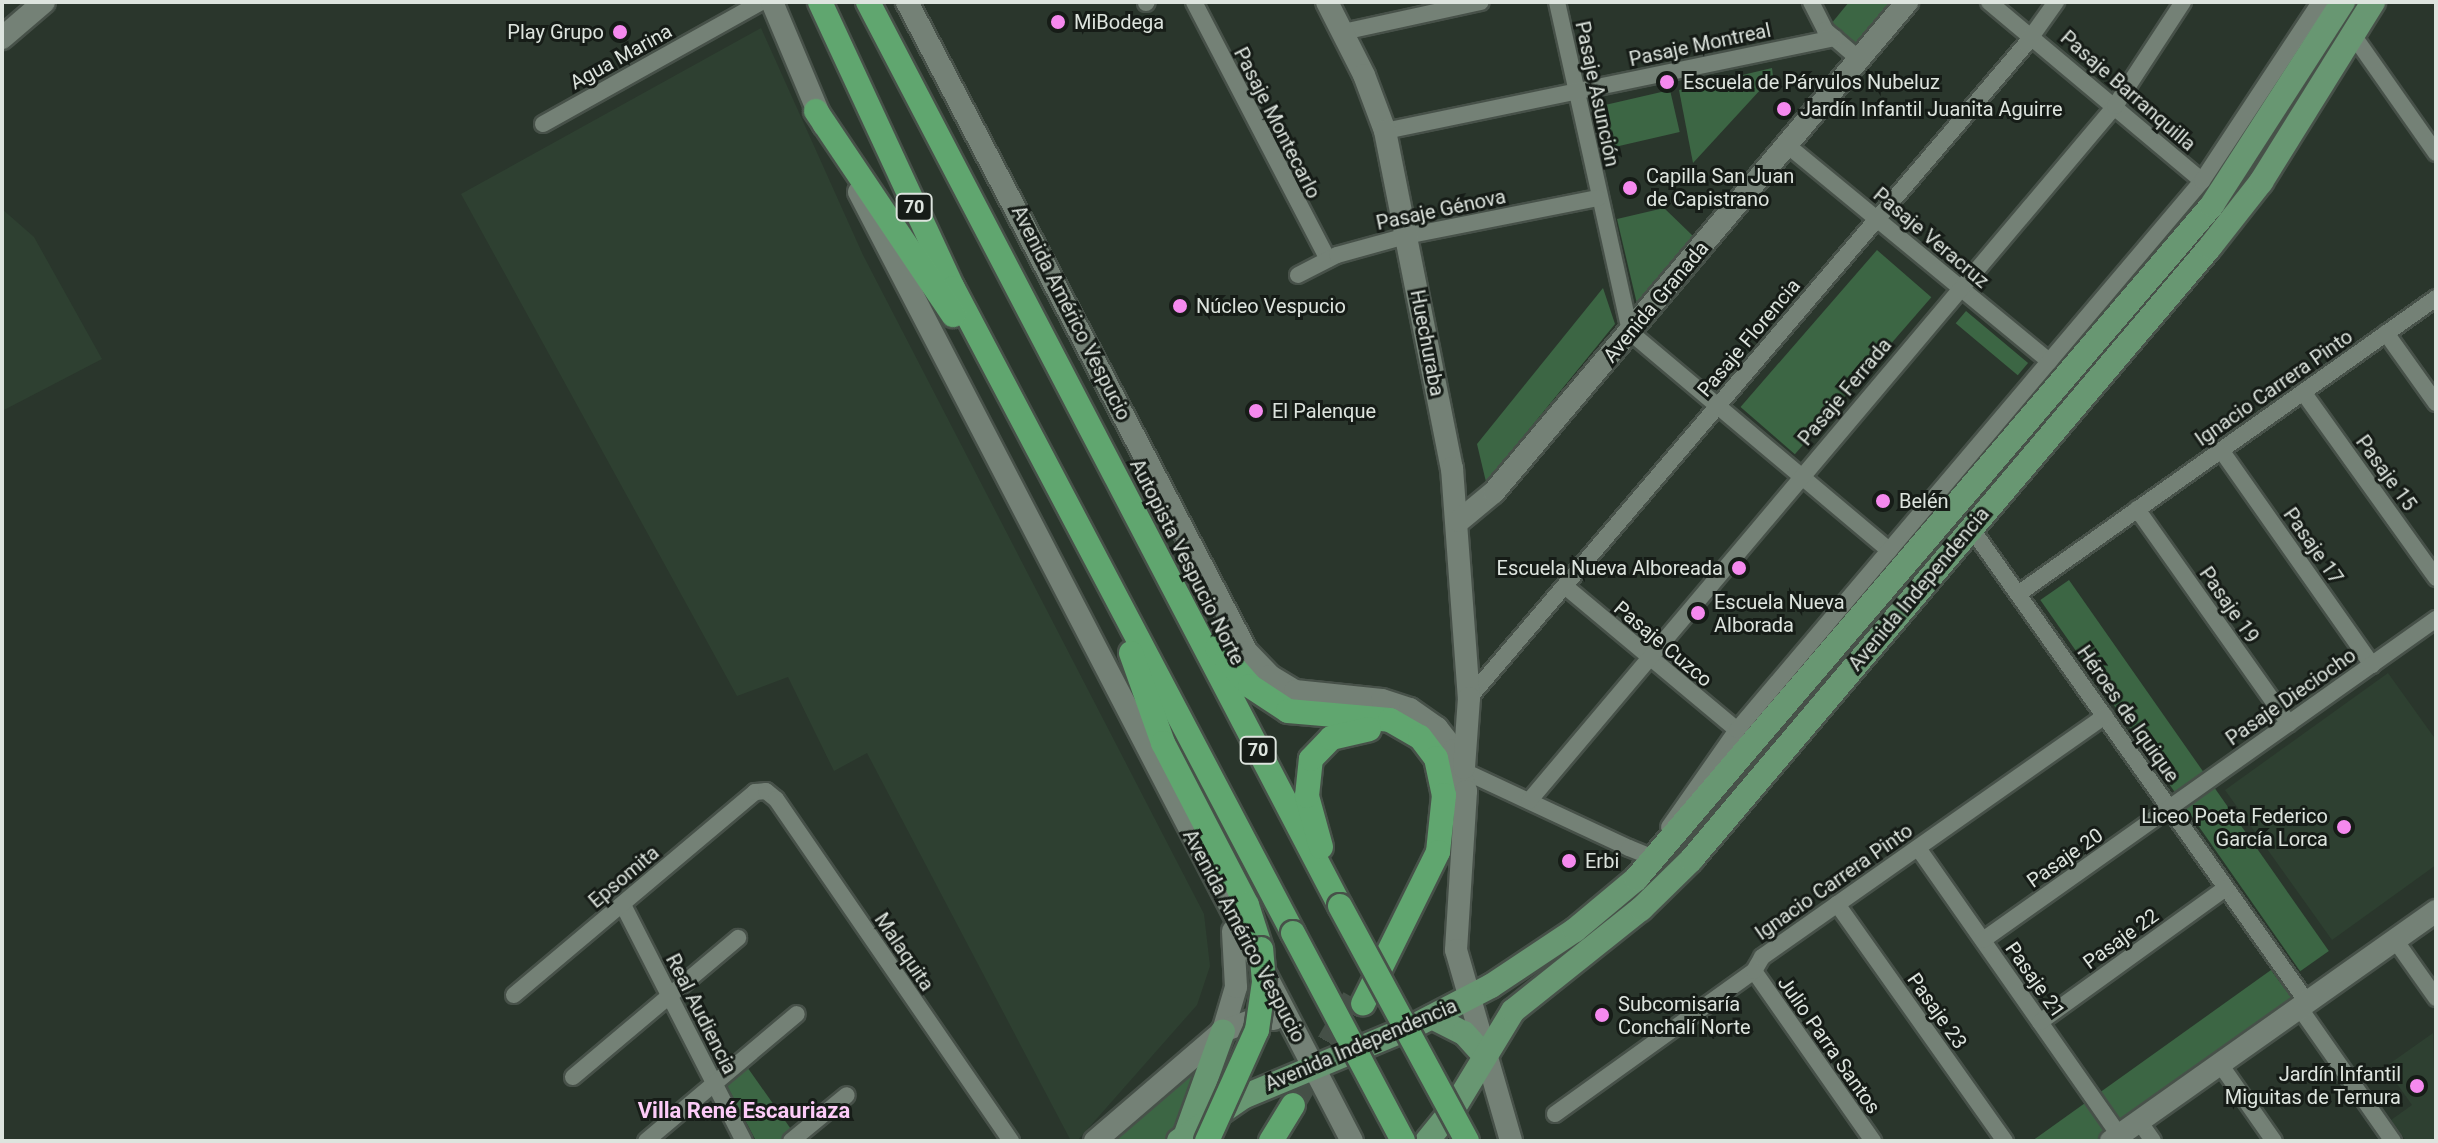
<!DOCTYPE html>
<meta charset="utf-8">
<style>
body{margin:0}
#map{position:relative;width:2438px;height:1143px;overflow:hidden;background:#2a362c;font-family:Roboto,sans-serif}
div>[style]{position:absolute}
.built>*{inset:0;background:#2e4031}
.green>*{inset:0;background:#3c6644;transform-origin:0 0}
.highway-tunnel>*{height:24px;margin-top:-12px;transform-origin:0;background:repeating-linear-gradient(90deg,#455047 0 24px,transparent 0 36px)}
.roads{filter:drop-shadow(2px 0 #475149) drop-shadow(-2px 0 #475149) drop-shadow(0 2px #475149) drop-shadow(0 -2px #475149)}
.street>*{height:16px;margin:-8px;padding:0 8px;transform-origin:8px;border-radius:8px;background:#748176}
.secondary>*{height:22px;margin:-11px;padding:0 11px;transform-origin:11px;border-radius:11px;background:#748176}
.primary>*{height:24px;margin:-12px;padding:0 12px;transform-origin:12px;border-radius:12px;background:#689772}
.highway>*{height:24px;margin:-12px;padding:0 12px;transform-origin:12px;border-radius:12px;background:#60a66f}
.bridges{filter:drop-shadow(2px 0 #475149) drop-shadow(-2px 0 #475149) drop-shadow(0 2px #475149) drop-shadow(0 -2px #475149)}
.highway-bridge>*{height:24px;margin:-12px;padding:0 12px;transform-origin:12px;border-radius:12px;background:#60a66f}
.dots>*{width:22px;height:22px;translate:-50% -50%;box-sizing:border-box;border:4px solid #161c17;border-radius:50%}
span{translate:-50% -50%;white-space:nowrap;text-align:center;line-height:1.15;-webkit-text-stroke:6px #161c17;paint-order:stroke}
.shield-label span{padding:2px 6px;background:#161c17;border:2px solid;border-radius:6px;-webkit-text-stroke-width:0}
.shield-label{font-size:18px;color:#dde4de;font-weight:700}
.poi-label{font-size:20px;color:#dde4de}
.left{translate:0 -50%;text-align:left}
.right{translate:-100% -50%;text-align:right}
.street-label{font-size:20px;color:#dde4de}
.neighbourhood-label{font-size:22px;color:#fccbf7;font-weight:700}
.frame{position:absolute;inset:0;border:4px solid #dde4de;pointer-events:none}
</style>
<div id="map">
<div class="built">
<div style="clip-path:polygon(761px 28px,863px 255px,1204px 914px,1210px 966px,1197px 1005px,1077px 1141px,1071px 1141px,867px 753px,834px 771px,788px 677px,737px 696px,461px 194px)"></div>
<div style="clip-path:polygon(2px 209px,34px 237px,102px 359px,2px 411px)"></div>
<div style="clip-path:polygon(2388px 673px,2436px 740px,2436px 865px,2332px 940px,2225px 790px)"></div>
<div style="clip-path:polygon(2433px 1033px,2436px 1141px,2406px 1141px,2391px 1120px,2412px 1105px,2385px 1067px)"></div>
</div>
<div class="green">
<div style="clip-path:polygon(1849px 2px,1898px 2px,1860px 49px,1831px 24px)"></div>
<div style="clip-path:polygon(1772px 68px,1773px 76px,1693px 163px,1679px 90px)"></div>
<div style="left:1670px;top:90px;width:43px;height:80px;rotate:77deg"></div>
<div style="clip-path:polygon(1664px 208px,1693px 236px,1637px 304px,1617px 219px)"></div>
<div style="left:1877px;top:250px;width:72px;height:208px;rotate:41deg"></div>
<div style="clip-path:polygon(1603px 288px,1615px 324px,1486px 482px,1477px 444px)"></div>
<div style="left:1966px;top:311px;width:81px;height:16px;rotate:40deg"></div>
<div style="left:2069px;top:580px;width:453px;height:35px;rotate:55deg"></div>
<div style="clip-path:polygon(2271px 970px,2293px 1000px,2097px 1141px,2032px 1141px)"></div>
<div style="clip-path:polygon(745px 1064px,793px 1132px,782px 1141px,756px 1141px,724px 1080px)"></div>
<div style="clip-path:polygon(1201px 1067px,1179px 1129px,1168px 1141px,1114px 1141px)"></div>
</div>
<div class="highway-tunnel">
<div style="left:1293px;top:1105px;width:123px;rotate:-60.3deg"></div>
</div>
<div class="roads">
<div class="street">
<div style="left:1194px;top:2px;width:290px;rotate:62.5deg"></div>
<div style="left:1557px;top:2px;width:338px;rotate:77.5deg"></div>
<div style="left:1630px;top:332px;width:339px;rotate:40.1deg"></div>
<div style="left:1811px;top:2px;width:31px;rotate:63deg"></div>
<div style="left:1825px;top:30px;width:46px;rotate:40.6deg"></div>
<div style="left:1989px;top:2px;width:278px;rotate:40deg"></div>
<div style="left:1146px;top:3px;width:1px;rotate:-45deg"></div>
<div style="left:1343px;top:32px;width:141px;rotate:-12.3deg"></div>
<div style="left:2353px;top:35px;width:144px;rotate:54.9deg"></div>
<div style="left:543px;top:124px;width:250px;rotate:-29.2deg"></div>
<div style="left:1385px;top:131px;width:459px;rotate:-11.7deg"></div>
<div style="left:1787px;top:145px;width:340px;rotate:39.5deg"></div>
<div style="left:1298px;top:275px;width:44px;rotate:-27.1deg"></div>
<div style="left:1337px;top:255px;width:72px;rotate:-15.4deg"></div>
<div style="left:1406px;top:236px;width:196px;rotate:-11.2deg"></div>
<div style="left:2386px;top:333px;width:86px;rotate:54.5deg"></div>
<div style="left:2303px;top:392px;width:229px;rotate:54.4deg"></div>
<div style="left:2221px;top:450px;width:263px;rotate:54.9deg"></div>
<div style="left:2137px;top:509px;width:263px;rotate:54.7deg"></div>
<div style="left:1971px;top:528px;width:581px;rotate:54.67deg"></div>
<div style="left:1566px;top:587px;width:223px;rotate:39.9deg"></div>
<div style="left:2018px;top:594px;width:512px;rotate:-35.3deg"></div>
<div style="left:1469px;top:698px;width:859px;rotate:-49.58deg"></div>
<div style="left:2026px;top:44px;width:52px;rotate:-54.5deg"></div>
<div style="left:1464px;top:771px;width:182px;rotate:25deg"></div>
<div style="left:1629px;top:848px;width:29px;rotate:22deg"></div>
<div style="left:1656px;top:859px;width:7px;rotate:-74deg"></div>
<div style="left:1529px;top:801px;width:909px;rotate:-49.86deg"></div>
<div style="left:2115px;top:106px;width:124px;rotate:-56.8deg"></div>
<div style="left:1669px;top:827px;width:118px;rotate:-55deg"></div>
<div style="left:1737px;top:730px;width:719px;rotate:-49.74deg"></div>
<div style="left:2202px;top:181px;width:214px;rotate:-56.6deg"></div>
<div style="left:1918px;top:848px;width:350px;rotate:55deg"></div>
<div style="left:1837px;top:904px;width:291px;rotate:54.7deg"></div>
<div style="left:623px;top:905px;width:265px;rotate:62.9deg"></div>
<div style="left:1983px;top:940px;width:555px;rotate:-35.32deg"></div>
<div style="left:2395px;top:940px;width:71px;rotate:54.7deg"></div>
<div style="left:1754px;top:971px;width:208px;rotate:55deg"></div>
<div style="left:514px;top:995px;width:315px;rotate:-40.1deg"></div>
<div style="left:755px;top:792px;width:11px;rotate:-5deg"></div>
<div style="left:766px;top:791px;width:13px;rotate:39deg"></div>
<div style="left:776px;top:799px;width:415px;rotate:55.5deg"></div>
<div style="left:2299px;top:1007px;width:164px;rotate:55deg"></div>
<div style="left:2040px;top:1022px;width:229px;rotate:-35.8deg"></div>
<div style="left:2220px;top:1064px;width:94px;rotate:55deg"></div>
<div style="left:573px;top:1077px;width:216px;rotate:-40.1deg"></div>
<div style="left:1555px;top:1114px;width:245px;rotate:-35.7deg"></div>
<div style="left:1754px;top:971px;width:16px;rotate:-60deg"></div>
<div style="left:1762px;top:957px;width:419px;rotate:-35.1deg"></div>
<div style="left:2139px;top:1121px;width:24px;rotate:55deg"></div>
<div style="left:646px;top:1141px;width:197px;rotate:-40.1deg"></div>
<div style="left:791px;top:1141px;width:72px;rotate:-39.4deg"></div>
</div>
<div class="secondary">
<div style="left:772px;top:2px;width:134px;rotate:67.2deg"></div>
<div style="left:907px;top:2px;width:734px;rotate:62.39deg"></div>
<div style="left:1247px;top:652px;width:33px;rotate:46deg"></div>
<div style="left:1270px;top:676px;width:29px;rotate:31deg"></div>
<div style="left:1295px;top:691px;width:87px;rotate:5.9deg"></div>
<div style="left:1382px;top:700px;width:29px;rotate:18deg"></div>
<div style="left:1410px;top:709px;width:33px;rotate:35deg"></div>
<div style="left:1437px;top:728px;width:28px;rotate:52deg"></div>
<div style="left:1454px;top:750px;width:43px;rotate:73.7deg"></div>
<div style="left:1466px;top:791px;width:159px;rotate:93.6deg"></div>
<div style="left:1456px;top:950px;width:199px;rotate:73.9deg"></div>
<div style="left:1327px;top:2px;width:82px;rotate:63.1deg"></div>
<div style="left:1364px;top:75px;width:60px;rotate:69.4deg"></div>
<div style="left:1385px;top:131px;width:344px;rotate:78.8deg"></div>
<div style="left:1452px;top:468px;width:231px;rotate:85.8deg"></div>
<div style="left:1469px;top:698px;width:70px;rotate:94.1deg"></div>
<div style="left:2px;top:38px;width:55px;rotate:-40.6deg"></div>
<div style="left:859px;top:192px;width:1069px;rotate:62.55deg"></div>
<div style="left:1459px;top:521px;width:45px;rotate:-39.6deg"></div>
<div style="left:1494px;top:492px;width:641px;rotate:-49.87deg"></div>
<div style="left:1223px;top:1031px;width:46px;rotate:-73.5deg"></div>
<div style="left:1236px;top:987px;width:56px;rotate:-93.1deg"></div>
<div style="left:1095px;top:1141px;width:169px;rotate:-40.7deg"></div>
<div style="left:1223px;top:1031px;width:38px;rotate:-20deg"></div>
<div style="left:1259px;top:1018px;width:15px;rotate:4deg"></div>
<div style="left:2111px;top:1141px;width:398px;rotate:-35.3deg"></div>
</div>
<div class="primary">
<div style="left:1432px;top:1017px;width:36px;rotate:27deg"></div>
<div style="left:1464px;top:1033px;width:31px;rotate:48deg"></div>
<div style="left:1186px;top:1134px;width:109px;rotate:-70.2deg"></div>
<div style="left:1179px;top:1141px;width:78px;rotate:-34.5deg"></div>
<div style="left:1243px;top:1097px;width:187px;rotate:-22.6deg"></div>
<div style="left:1416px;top:1025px;width:85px;rotate:-27.5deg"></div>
<div style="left:1491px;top:986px;width:101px;rotate:-33.7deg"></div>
<div style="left:1575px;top:930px;width:80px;rotate:-39.9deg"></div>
<div style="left:1636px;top:879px;width:887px;rotate:-49.48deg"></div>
<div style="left:2212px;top:205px;width:242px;rotate:-57.2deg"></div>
<div style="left:1427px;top:1141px;width:43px;rotate:-50.7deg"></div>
<div style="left:1454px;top:1108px;width:114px;rotate:-58.7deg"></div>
<div style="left:1513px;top:1011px;width:164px;rotate:-38.6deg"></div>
<div style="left:1641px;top:909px;width:70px;rotate:-44.4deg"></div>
<div style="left:1691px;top:860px;width:803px;rotate:-49.75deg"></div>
<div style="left:2210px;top:247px;width:83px;rotate:-51.9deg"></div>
<div style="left:2261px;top:182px;width:212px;rotate:-58.1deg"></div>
</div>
<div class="highway">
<div style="left:820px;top:2px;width:315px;rotate:65.1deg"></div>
<div style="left:953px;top:288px;width:729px;rotate:62.2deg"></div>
<div style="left:868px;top:2px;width:1020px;rotate:62.43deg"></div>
<div style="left:816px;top:111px;width:246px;rotate:56.1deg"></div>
<div style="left:1217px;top:648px;width:50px;rotate:49deg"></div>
<div style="left:1250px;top:686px;width:45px;rotate:33.3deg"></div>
<div style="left:1288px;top:711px;width:102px;rotate:5deg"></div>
<div style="left:1390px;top:720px;width:34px;rotate:30deg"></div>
<div style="left:1420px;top:737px;width:26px;rotate:53deg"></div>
<div style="left:1436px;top:758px;width:38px;rotate:78deg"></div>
<div style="left:1444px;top:795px;width:57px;rotate:96deg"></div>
<div style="left:1438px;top:852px;width:169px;rotate:116.3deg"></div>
<div style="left:1131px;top:653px;width:96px;rotate:70.4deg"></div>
<div style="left:1163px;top:743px;width:182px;rotate:62.6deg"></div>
<div style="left:1247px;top:905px;width:46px;rotate:72.3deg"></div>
<div style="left:1321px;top:847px;width:53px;rotate:-105.4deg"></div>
<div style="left:1307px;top:796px;width:37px;rotate:-84deg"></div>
<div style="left:1311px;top:759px;width:29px;rotate:-46deg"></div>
<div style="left:1331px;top:738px;width:39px;rotate:-13deg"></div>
<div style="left:1271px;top:1141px;width:42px;rotate:-58.6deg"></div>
</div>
</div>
<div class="bridges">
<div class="highway-bridge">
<div style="left:1340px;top:906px;width:267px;rotate:61.6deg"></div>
<div style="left:1293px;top:933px;width:235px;rotate:62.1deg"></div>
<div style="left:1207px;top:1141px;width:122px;rotate:-65.8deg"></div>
<div style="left:1257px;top:1030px;width:49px;rotate:-81.7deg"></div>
<div style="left:1264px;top:982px;width:33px;rotate:-95deg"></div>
</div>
</div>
<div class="dots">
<div style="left:1058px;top:22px;background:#f589ee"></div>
<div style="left:620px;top:32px;background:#f589ee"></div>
<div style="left:1667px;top:82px;background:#f589ee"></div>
<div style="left:1784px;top:109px;background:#f589ee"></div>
<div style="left:1630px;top:188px;background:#f589ee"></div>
<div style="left:1180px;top:306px;background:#f589ee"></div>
<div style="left:1256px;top:411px;background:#f589ee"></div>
<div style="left:1883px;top:501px;background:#f589ee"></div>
<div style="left:1739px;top:568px;background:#f589ee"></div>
<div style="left:1698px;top:613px;background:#f589ee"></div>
<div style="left:2344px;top:827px;background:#f589ee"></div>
<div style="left:1569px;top:861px;background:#f589ee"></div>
<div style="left:1602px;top:1015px;background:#f589ee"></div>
<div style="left:2417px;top:1086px;background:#f589ee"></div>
</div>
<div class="shield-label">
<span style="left:914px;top:207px">70</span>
<span style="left:1258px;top:750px">70</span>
</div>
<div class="poi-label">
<span class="left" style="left:1074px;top:22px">MiBodega</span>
<span class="right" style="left:604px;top:32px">Play Grupo</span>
<span class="left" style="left:1683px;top:82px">Escuela de Párvulos Nubeluz</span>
<span class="left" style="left:1800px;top:109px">Jardín Infantil Juanita Aguirre</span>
<span class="left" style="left:1646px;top:188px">Capilla San Juan<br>de Capistrano</span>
<span class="left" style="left:1196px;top:306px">Núcleo Vespucio</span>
<span class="left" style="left:1272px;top:411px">El Palenque</span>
<span class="left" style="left:1899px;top:501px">Belén</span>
<span class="right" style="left:1723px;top:568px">Escuela Nueva Alboreada</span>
<span class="left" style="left:1714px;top:614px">Escuela Nueva<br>Alborada</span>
<span class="right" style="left:2328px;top:828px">Liceo Poeta Federico<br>García Lorca</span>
<span class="left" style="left:1585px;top:861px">Erbi</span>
<span class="left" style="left:1618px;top:1016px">Subcomisaría<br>Conchalí Norte</span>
<span class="right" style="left:2401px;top:1086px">Jardín Infantil<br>Miguitas de Ternura</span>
</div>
<div class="street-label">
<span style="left:1700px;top:45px;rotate:-12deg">Pasaje Montreal</span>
<span style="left:621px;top:57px;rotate:-29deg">Agua Marina</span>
<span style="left:2128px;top:91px;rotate:41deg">Pasaje Barranquilla</span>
<span style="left:1597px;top:94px;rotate:78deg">Pasaje Asunción</span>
<span style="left:1277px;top:123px;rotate:63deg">Pasaje Montecarlo</span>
<span style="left:1441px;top:210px;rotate:-12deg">Pasaje Génova</span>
<span style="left:1931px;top:238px;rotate:40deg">Pasaje Veracruz</span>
<span style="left:1656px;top:302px;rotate:-50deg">Avenida Granada</span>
<span style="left:1071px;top:313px;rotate:63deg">Avenida Américo Vespucio</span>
<span style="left:1749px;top:338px;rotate:-50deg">Pasaje Florencia</span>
<span style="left:1427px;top:343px;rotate:79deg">Huechuraba</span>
<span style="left:2274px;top:388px;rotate:-35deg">Ignacio Carrera Pinto</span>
<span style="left:1845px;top:392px;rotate:-50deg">Pasaje Ferrada</span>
<span style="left:2386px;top:473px;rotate:54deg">Pasaje 15</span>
<span style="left:2313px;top:546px;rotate:55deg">Pasaje 17</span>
<span style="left:1187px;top:562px;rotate:63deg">Autopista Vespucio Norte</span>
<span style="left:1919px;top:589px;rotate:-50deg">Avenida Independencia</span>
<span style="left:2229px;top:605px;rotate:55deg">Pasaje 19</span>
<span style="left:1663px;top:644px;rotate:40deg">Pasaje Cuzco</span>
<span style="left:2291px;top:697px;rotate:-35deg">Pasaje Dieciocho</span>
<span style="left:2128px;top:714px;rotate:55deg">Héroes de Iquique</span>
<span style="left:2065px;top:858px;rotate:-35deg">Pasaje 20</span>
<span style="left:624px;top:877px;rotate:-40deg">Epsomita</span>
<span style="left:1834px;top:882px;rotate:-35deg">Ignacio Carrera Pinto</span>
<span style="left:1244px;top:936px;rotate:62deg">Avenida Américo Vespucio</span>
<span style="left:2121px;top:939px;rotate:-36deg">Pasaje 22</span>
<span style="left:904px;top:952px;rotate:56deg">Malaquita</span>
<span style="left:2035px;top:980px;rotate:55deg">Pasaje 21</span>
<span style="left:1937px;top:1011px;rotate:55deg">Pasaje 23</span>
<span style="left:701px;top:1014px;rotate:63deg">Real Audiencia</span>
<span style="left:1361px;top:1045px;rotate:-23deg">Avenida Independencia</span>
<span style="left:1829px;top:1045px;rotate:55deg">Julio Parra Santos</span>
</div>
<div class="neighbourhood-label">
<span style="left:744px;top:1111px">Villa René Escauriaza</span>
</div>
<div class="frame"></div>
</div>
